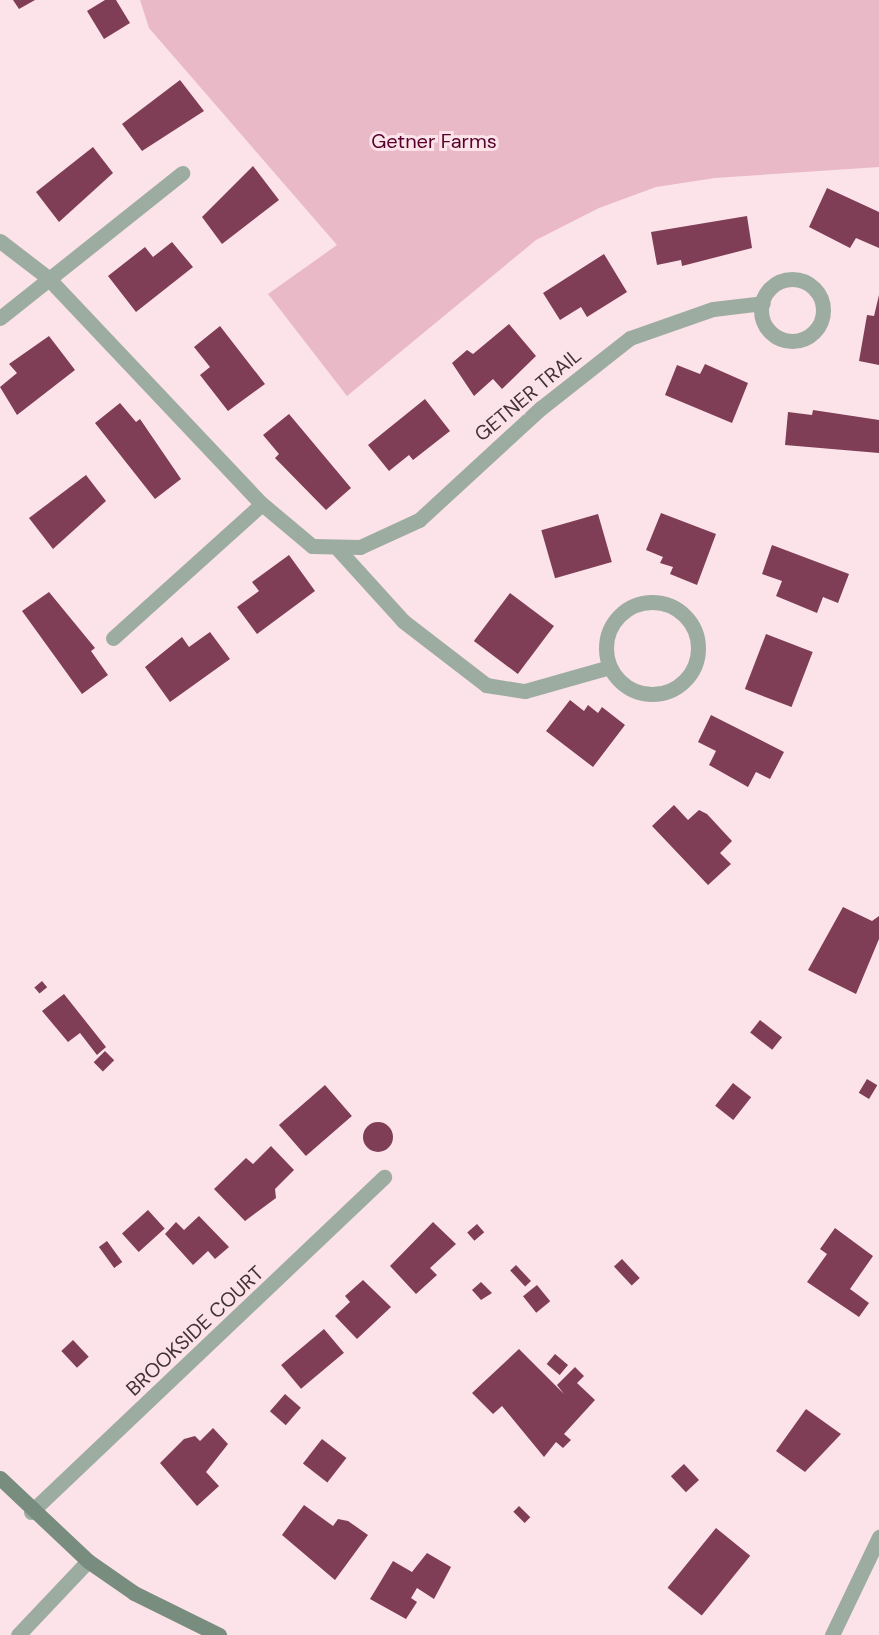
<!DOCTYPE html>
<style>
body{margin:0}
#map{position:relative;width:879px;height:1635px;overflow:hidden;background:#fce2e9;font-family:"DM Sans",sans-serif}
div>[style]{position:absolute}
.green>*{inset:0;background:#e9b9c7}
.building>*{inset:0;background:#7f3e55;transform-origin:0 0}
.round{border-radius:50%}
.minor>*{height:15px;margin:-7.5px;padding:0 7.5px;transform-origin:7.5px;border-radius:7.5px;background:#9daca1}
.minor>.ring{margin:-7.5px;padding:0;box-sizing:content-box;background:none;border:15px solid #9daca1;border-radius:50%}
.secondary>*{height:15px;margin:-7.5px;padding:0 7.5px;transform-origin:7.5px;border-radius:7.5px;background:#788d7e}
span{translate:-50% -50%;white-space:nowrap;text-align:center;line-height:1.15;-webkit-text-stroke:6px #fce2e9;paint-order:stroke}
.park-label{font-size:20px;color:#57002b}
.street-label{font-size:20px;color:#423236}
</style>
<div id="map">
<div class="green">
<div style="clip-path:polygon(140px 0,879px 0,879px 167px,715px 178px,656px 187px,599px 208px,536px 240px,347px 396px,268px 294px,337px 245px,149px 28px)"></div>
</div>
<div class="building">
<div style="clip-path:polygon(13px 0,35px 0,19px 9px)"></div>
<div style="clip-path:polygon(105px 0,116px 0,130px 23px,104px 39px,87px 11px)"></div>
<div style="clip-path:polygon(180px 80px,204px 111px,142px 151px,122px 124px)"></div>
<div style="clip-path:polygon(93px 147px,113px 173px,59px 222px,36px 192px)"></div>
<div style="clip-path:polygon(253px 166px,279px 200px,222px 244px,202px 217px)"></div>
<div style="clip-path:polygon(827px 188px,879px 212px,879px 248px,856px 238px,850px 248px,809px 227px)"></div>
<div style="clip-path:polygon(747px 216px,752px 248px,682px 266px,681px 260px,657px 265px,651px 232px)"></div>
<div style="clip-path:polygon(172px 242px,193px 267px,136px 312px,108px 276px,145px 247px,153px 257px)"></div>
<div style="clip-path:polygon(604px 254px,627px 292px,587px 317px,581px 307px,560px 320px,543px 293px)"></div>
<div style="clip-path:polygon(879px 295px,879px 365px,859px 361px,867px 315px,874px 316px)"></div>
<div style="clip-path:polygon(509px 324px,536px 356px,502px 389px,493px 379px,474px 396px,452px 363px,467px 350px,473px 354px)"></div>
<div style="clip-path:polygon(220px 326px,265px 384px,228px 411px,200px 375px,210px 367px,194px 347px)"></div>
<div style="clip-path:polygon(49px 336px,75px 370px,17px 415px,0 387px,17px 373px,9px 364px)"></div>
<div style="clip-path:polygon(705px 364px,748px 383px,732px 423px,665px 395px,677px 365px,700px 374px)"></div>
<div style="clip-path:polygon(425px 399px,450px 431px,413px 460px,409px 455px,389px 471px,368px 445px)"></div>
<div style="clip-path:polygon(120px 403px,136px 422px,140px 419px,181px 479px,155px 499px,95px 423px)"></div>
<div style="clip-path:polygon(813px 410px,879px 420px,879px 453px,785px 445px,788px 412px,812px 415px)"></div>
<div style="clip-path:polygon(289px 414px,351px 488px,326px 510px,275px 458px,279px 454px,263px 435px)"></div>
<div style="clip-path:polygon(86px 475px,106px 501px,53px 549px,29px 518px)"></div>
<div style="clip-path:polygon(661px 513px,716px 534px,697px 585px,670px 574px,673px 567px,660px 563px,663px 557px,646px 550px)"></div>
<div style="left:598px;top:514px;width:50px;height:59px;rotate:74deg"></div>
<div style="clip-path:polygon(772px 545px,849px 574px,838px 603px,823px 597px,817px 613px,776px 596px,782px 581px,762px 574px)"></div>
<div style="clip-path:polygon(289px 555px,315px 591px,257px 634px,237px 607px,259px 591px,252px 582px)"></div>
<div style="clip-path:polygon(49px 592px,95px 648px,91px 651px,108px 675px,82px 694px,22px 611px)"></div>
<div style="left:510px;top:593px;width:55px;height:60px;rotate:37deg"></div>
<div style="clip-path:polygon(210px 632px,230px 659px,170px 702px,145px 667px,182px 637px,189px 647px)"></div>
<div style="left:766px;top:634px;width:50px;height:59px;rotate:21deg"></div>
<div style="clip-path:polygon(570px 700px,584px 711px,588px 705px,598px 713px,602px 707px,625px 725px,593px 767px,546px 731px)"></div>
<div style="clip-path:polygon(711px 715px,784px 752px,770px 779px,756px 772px,748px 787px,709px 765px,716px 751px,698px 742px)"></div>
<div style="clip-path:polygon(674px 805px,688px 820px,699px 810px,707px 814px,732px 841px,720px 853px,731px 864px,708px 885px,652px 826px)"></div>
<div style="clip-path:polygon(843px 907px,872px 921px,879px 916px,879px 939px,856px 994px,808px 970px)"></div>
<div style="left:42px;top:981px;width:8px;height:10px;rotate:50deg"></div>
<div style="clip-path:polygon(64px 994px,106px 1047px,97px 1055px,80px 1033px,68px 1042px,42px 1011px)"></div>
<div style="left:760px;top:1020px;width:28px;height:16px;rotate:38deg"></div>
<div style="left:105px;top:1051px;width:13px;height:16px;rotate:45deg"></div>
<div style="left:867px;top:1079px;width:12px;height:16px;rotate:31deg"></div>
<div style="left:733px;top:1083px;width:23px;height:29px;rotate:38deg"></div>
<div style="left:325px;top:1085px;width:41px;height:61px;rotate:49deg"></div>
<div class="round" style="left:363px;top:1122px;width:30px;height:30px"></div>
<div style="clip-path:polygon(271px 1146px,294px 1170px,275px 1189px,276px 1198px,245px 1221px,214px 1189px,246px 1158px,253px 1164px)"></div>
<div style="left:148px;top:1210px;width:25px;height:35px;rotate:48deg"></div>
<div style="clip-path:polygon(199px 1216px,229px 1247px,215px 1259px,208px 1251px,193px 1265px,165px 1234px,176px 1222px,184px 1230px)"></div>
<div style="clip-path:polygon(433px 1222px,456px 1244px,430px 1268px,437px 1275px,416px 1294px,390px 1266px)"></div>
<div style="left:477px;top:1224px;width:11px;height:13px;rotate:49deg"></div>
<div style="clip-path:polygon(835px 1228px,873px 1256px,850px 1289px,869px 1303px,859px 1317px,807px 1282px,827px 1254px,820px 1249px)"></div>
<div style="left:107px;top:1241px;width:26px;height:10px;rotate:54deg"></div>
<div style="left:622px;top:1259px;width:26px;height:11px;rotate:47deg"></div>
<div style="left:516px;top:1265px;width:22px;height:8px;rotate:47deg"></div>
<div style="clip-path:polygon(363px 1280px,391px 1307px,357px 1339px,335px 1316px,350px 1302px,345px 1296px)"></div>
<div style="clip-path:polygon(481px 1282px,492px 1293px,481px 1300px,472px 1290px)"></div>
<div style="left:537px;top:1285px;width:21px;height:18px;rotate:51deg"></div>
<div style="left:324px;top:1329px;width:31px;height:56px;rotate:50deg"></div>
<div style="left:73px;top:1340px;width:23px;height:16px;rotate:47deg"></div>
<div style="clip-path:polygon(519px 1349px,564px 1394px,557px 1385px,575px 1367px,584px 1376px,577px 1383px,595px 1400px,564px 1434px,571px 1440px,563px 1448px,556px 1442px,544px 1457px,502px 1406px,493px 1414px,472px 1393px)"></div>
<div style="left:555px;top:1354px;width:17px;height:13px;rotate:40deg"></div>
<div style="left:285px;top:1394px;width:21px;height:23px;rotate:41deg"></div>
<div style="clip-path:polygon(806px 1409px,841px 1434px,805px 1472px,776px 1451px)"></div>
<div style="clip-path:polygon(213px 1428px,228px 1444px,206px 1472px,219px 1486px,197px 1506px,160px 1463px,184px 1439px,195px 1436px,200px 1441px)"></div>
<div style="left:322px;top:1439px;width:31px;height:31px;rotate:38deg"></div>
<div style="left:684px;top:1464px;width:22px;height:18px;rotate:47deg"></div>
<div style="clip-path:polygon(304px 1505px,333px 1526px,338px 1519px,348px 1521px,368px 1535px,335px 1580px,282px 1535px)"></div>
<div style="left:519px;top:1506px;width:16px;height:8px;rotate:45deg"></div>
<div style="left:716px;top:1528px;width:44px;height:77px;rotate:39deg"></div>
<div style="clip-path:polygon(427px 1553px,451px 1567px,434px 1599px,417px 1588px,411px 1598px,417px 1602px,406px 1619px,370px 1599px,393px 1561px,412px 1572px)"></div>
</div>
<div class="minor">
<div style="left:0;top:241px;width:59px;rotate:37.5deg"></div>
<div style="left:47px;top:277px;width:313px;rotate:46.6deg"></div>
<div style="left:262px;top:504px;width:65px;rotate:40deg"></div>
<div style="left:312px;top:546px;width:48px;rotate:1.2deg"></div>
<div style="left:360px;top:547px;width:65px;rotate:-24.6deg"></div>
<div style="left:419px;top:520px;width:166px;rotate:-42.6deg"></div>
<div style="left:541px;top:408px;width:113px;rotate:-38.2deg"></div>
<div style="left:630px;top:338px;width:88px;rotate:-19.3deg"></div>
<div style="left:713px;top:309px;width:50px;rotate:-6.8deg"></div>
<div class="ring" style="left:761px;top:279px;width:47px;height:47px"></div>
<div style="left:0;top:318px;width:233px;rotate:-38.5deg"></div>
<div style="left:336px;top:547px;width:100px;rotate:47.8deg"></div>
<div style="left:403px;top:621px;width:105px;rotate:37.6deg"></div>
<div style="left:486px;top:685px;width:39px;rotate:9deg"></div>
<div style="left:525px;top:691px;width:88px;rotate:-15.8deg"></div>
<div class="ring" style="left:606px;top:602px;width:77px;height:77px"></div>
<div style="left:113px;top:638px;width:200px;rotate:-42deg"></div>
<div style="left:31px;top:1512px;width:487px;rotate:-43.5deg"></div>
<div style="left:18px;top:1635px;width:102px;rotate:-46.6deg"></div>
<div style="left:832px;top:1635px;width:109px;rotate:-64.4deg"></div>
</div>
<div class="secondary">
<div style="left:0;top:1478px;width:121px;rotate:43.3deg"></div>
<div style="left:88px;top:1561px;width:56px;rotate:34.8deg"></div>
<div style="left:134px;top:1593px;width:95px;rotate:26.3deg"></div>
</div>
<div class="park-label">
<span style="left:434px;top:141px">Getner Farms</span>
</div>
<div class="street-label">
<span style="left:528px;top:395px;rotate:-40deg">GETNER TRAIL</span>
<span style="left:195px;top:1331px;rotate:-43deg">BROOKSIDE COURT</span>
</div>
</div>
